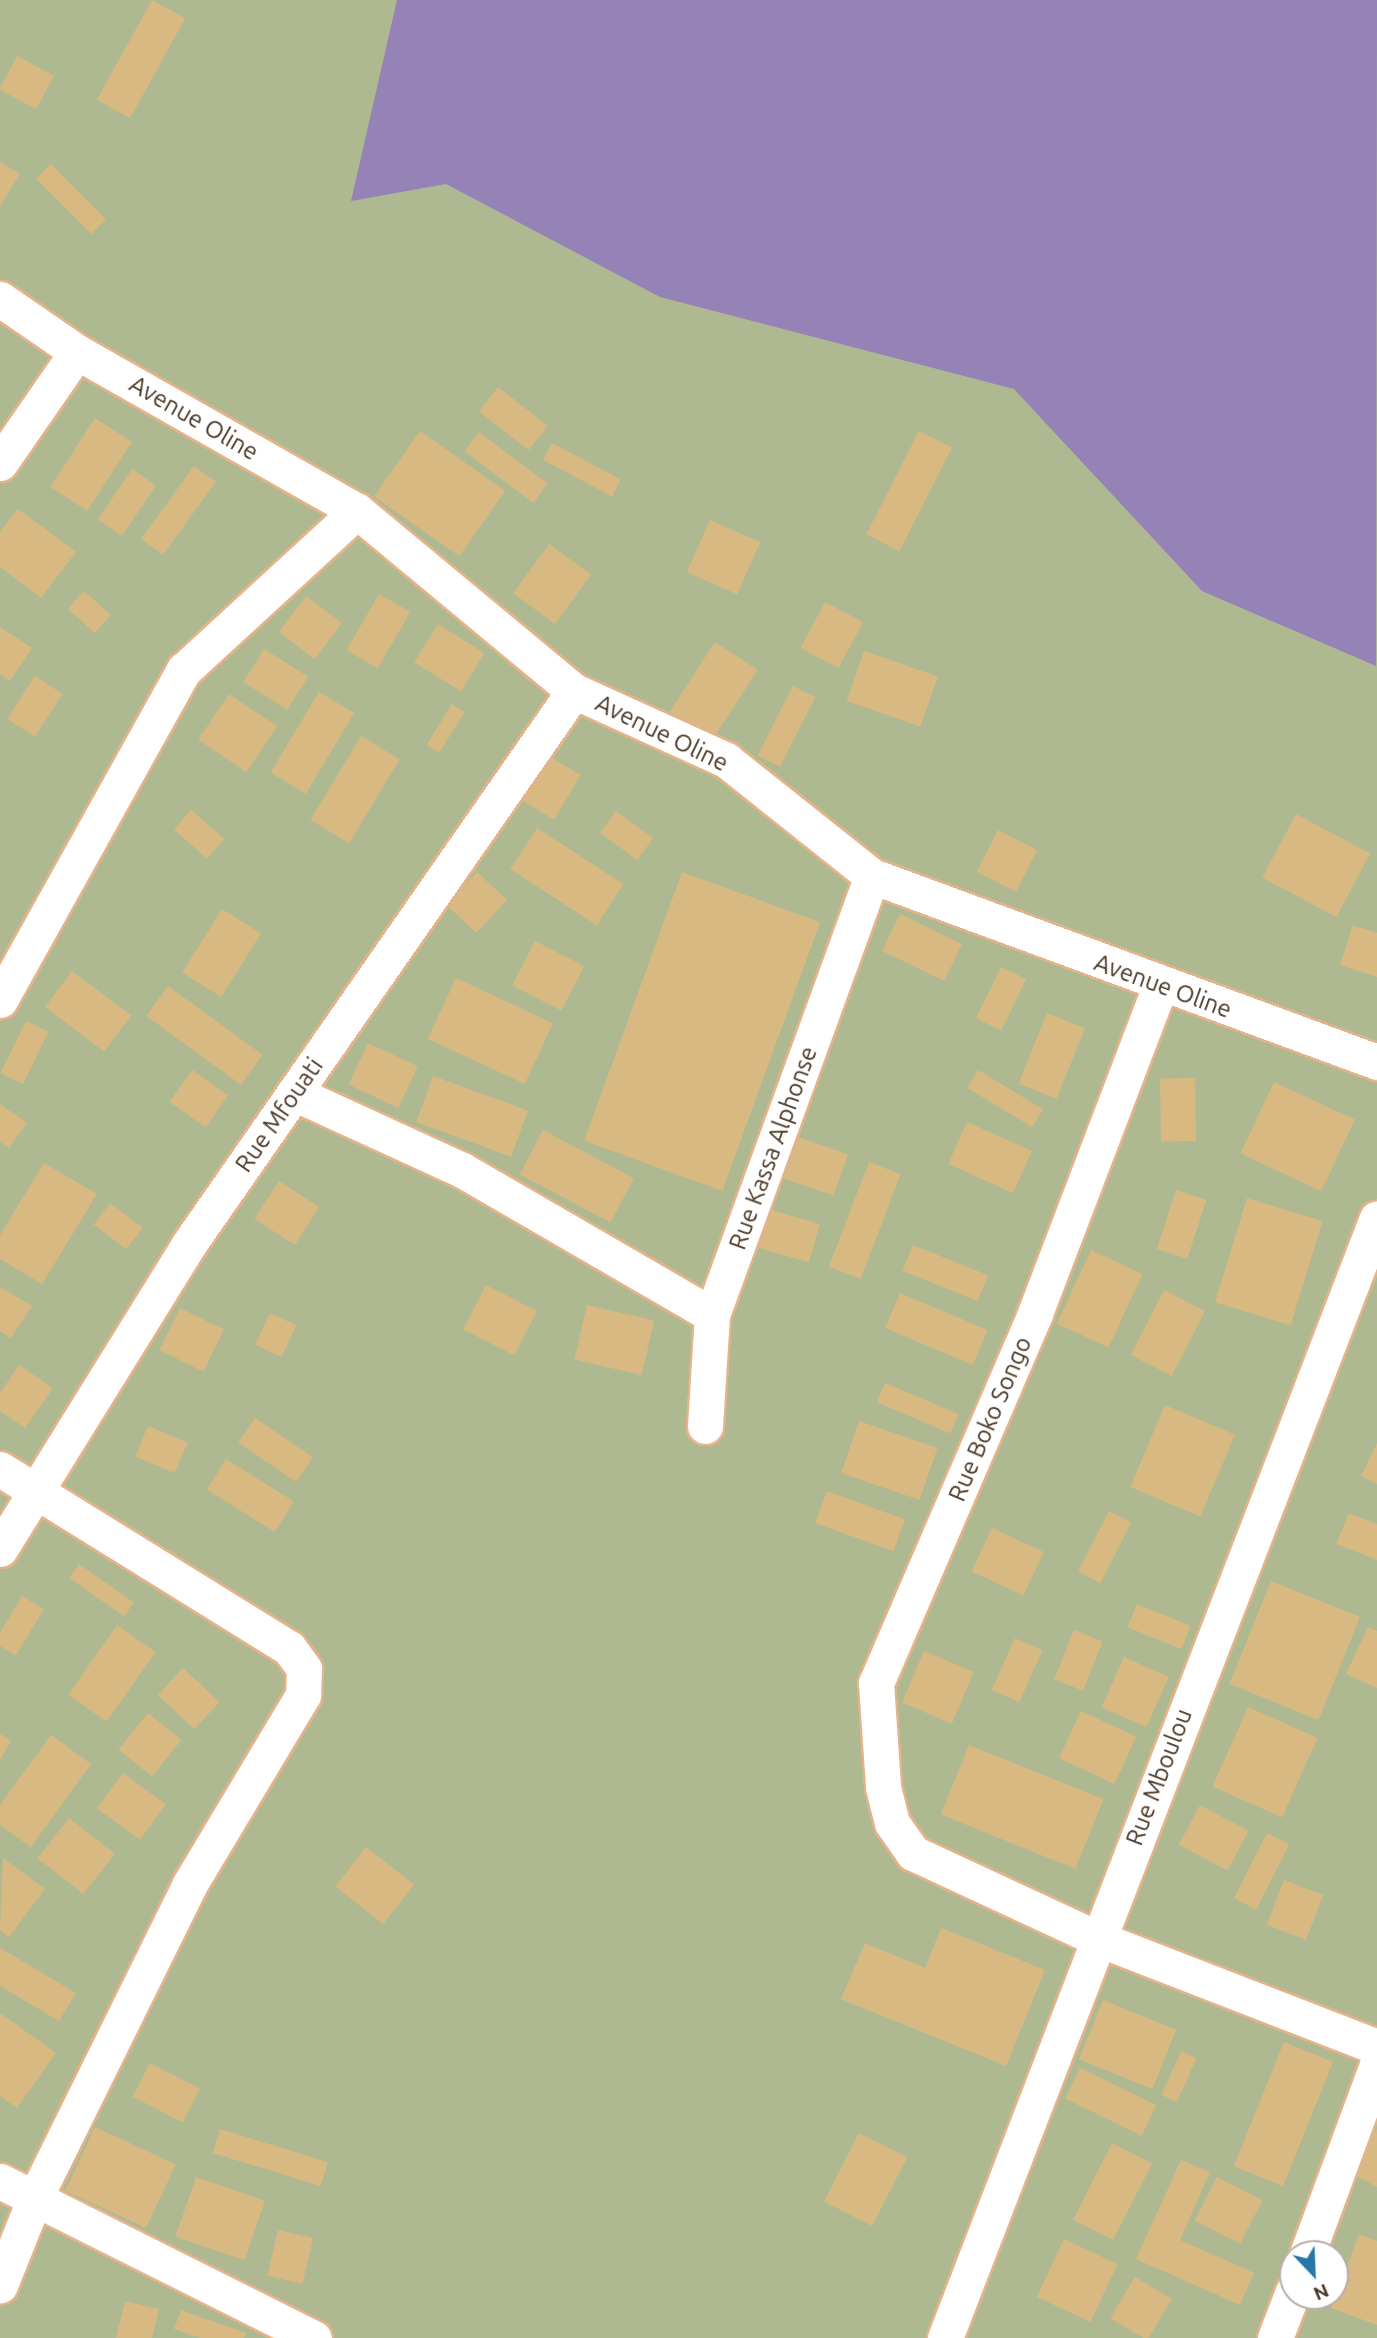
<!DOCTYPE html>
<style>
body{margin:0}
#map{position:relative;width:1377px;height:2338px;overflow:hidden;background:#ffdfc7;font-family:Ubuntu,sans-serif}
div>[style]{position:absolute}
.green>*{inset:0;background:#aeb991}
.water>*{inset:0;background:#9582b7}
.building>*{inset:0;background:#d9b982;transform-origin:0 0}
.roads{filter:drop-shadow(2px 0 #e5b38a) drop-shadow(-2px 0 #e5b38a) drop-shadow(0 2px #e5b38a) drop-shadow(0 -2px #e5b38a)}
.street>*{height:35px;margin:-17.5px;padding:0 17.5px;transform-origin:17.5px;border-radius:17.5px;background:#fff}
span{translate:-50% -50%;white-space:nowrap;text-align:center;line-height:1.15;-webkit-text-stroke:5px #fff;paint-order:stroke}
.street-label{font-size:24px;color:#4c3827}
.north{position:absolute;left:1279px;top:2240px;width:70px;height:70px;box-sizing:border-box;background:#fff;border:2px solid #b7afa9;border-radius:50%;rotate:157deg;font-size:19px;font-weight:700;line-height:28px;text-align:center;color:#4c3827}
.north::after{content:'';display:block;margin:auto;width:24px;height:32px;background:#2777a9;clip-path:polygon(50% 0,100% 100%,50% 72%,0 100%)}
</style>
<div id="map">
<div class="green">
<div style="clip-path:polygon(evenodd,0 0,1377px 0,1377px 2338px,0 2338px,0 0,1293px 2254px,1335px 2254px,1335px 2296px,1293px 2296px,1293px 2254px)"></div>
</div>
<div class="water">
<div style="clip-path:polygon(397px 0,1377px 0,1376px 666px,1202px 591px,1014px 389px,660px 297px,446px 184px,351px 201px)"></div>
</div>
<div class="building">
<div style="left:152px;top:0;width:38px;height:114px;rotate:29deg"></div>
<div style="left:17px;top:56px;width:42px;height:38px;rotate:28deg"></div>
<div style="clip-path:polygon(0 162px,20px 174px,0 206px)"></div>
<div style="left:51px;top:164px;width:78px;height:21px;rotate:45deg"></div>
<div style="left:498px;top:387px;width:63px;height:31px;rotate:38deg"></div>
<div style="left:95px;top:418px;width:44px;height:82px;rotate:33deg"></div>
<div style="left:420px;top:431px;width:104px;height:80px;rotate:35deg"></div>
<div style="left:919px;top:431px;width:37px;height:116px;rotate:27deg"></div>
<div style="left:479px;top:432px;width:86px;height:24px;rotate:37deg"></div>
<div style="left:552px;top:443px;width:78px;height:19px;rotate:28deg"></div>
<div style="left:194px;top:466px;width:27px;height:90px;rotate:36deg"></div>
<div style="left:132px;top:469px;width:29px;height:61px;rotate:34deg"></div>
<div style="clip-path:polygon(18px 509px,76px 552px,41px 598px,0 567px,0 532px)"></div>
<div style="left:710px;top:520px;width:55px;height:57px;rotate:24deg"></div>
<div style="left:549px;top:544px;width:52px;height:61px;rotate:36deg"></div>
<div style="left:84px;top:591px;width:36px;height:24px;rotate:42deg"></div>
<div style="left:379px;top:594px;width:36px;height:65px;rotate:30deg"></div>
<div style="left:306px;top:596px;width:45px;height:45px;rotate:37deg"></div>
<div style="left:825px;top:602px;width:43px;height:52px;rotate:28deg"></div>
<div style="left:438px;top:624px;width:55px;height:45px;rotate:32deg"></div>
<div style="clip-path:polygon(0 627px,32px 648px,10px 681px,0 674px)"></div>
<div style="left:715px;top:642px;width:51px;height:83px;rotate:33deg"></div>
<div style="left:264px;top:649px;width:52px;height:39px;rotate:32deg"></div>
<div style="left:864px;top:651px;width:78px;height:53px;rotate:19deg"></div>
<div style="left:35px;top:676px;width:33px;height:51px;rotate:33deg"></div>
<div style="left:793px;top:686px;width:25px;height:78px;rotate:27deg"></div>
<div style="left:319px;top:692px;width:41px;height:94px;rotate:31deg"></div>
<div style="left:229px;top:694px;width:58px;height:55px;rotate:34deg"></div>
<div style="left:452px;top:704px;width:15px;height:48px;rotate:32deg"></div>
<div style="left:361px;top:736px;width:45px;height:98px;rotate:31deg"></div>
<div style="left:549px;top:756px;width:37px;height:52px;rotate:31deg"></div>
<div style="left:191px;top:810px;width:44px;height:26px;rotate:41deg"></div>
<div style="left:616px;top:811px;width:46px;height:27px;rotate:36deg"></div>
<div style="left:1296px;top:814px;width:84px;height:72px;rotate:28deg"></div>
<div style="left:537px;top:828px;width:103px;height:49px;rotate:33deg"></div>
<div style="left:998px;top:830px;width:44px;height:47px;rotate:27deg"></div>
<div style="left:477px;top:872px;width:41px;height:45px;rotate:43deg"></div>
<div style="left:682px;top:872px;width:147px;height:286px;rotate:20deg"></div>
<div style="left:222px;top:909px;width:46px;height:75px;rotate:32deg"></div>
<div style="left:900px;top:914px;width:69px;height:41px;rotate:26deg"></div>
<div style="clip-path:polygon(1353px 925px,1377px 933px,1377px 977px,1340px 965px)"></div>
<div style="left:535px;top:941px;width:55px;height:50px;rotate:27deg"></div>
<div style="left:1001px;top:967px;width:28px;height:57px;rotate:26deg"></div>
<div style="left:72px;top:971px;width:74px;height:45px;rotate:37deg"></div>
<div style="left:456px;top:978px;width:107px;height:67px;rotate:25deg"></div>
<div style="left:168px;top:986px;width:117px;height:37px;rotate:36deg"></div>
<div style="left:1047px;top:1013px;width:41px;height:76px;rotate:22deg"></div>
<div style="left:26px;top:1021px;width:25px;height:58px;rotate:26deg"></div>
<div style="left:368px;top:1043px;width:55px;height:46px;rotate:25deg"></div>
<div style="left:192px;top:1070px;width:44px;height:39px;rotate:35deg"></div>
<div style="left:978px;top:1070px;width:76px;height:21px;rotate:31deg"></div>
<div style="left:433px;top:1076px;width:101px;height:49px;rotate:20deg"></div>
<div style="left:1195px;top:1078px;width:63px;height:35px;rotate:89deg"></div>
<div style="left:1274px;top:1082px;width:89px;height:79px;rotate:25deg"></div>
<div style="clip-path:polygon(0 1104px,27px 1123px,9px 1148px,0 1142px)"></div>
<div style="left:967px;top:1122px;width:71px;height:46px;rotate:24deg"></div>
<div style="left:543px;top:1130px;width:103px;height:50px;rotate:28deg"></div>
<div style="left:795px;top:1136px;width:56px;height:44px;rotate:19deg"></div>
<div style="left:869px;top:1162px;width:34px;height:112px;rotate:21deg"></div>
<div style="clip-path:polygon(44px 1163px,97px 1194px,42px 1284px,0 1259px,0 1235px)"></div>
<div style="left:279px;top:1181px;width:48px;height:45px;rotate:33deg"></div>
<div style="left:1176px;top:1190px;width:32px;height:62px;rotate:18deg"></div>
<div style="left:1247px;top:1198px;width:79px;height:109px;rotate:17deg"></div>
<div style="left:110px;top:1203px;width:41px;height:27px;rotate:37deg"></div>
<div style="left:768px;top:1209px;width:54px;height:40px;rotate:16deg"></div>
<div style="left:913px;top:1245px;width:81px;height:28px;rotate:22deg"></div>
<div style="left:1091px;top:1250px;width:57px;height:81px;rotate:25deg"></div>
<div style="left:486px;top:1285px;width:57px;height:50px;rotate:27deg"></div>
<div style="clip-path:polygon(0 1287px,32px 1306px,11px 1338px,0 1331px)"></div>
<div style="left:1164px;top:1290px;width:46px;height:73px;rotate:27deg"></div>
<div style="left:900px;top:1293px;width:95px;height:38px;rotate:23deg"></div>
<div style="left:587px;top:1305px;width:69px;height:56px;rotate:13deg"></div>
<div style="left:180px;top:1308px;width:49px;height:47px;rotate:26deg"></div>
<div style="left:270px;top:1313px;width:29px;height:35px;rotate:25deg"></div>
<div style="clip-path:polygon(19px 1365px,53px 1388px,25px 1428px,0 1411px,0 1393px)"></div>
<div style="left:885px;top:1383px;width:80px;height:21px;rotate:23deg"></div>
<div style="left:1165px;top:1405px;width:76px;height:89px;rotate:23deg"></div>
<div style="left:255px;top:1418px;width:70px;height:30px;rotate:34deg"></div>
<div style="left:859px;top:1421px;width:83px;height:55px;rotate:19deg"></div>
<div style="left:148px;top:1426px;width:43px;height:33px;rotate:23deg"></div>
<div style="clip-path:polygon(1377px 1443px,1377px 1484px,1361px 1476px)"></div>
<div style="left:226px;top:1459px;width:80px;height:36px;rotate:32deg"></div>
<div style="left:827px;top:1491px;width:83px;height:34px;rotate:20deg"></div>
<div style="left:1109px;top:1511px;width:25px;height:68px;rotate:27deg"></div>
<div style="clip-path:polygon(1349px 1513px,1377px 1524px,1377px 1560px,1336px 1544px)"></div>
<div style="left:992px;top:1528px;width:57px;height:48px;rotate:25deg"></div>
<div style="left:79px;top:1564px;width:67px;height:17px;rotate:35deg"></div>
<div style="left:1271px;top:1581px;width:96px;height:111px;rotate:22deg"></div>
<div style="clip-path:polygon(22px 1596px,44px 1609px,16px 1655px,0 1646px,0 1633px)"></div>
<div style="left:1137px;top:1604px;width:58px;height:25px;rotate:22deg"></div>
<div style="left:117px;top:1625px;width:47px;height:85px;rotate:35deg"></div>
<div style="clip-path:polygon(1368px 1627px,1377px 1631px,1377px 1688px,1346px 1674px)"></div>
<div style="left:1074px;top:1630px;width:31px;height:53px;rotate:22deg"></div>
<div style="left:1015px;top:1638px;width:30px;height:57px;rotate:24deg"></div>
<div style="left:924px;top:1651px;width:54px;height:56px;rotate:23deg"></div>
<div style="left:1124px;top:1657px;width:49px;height:55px;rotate:24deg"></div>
<div style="left:183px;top:1668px;width:50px;height:37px;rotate:43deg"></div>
<div style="left:1248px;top:1707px;width:76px;height:87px;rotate:24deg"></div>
<div style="left:1081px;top:1711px;width:61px;height:52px;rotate:25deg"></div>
<div style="left:148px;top:1713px;width:43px;height:47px;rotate:39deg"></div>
<div style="clip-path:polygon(0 1734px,11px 1741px,0 1760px)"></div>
<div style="clip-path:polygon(51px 1735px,91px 1764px,31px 1847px,0 1825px,0 1805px)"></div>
<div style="left:969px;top:1745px;width:145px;height:75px;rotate:22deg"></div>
<div style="left:123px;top:1773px;width:53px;height:44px;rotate:36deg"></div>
<div style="left:1200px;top:1805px;width:55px;height:45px;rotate:28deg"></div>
<div style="left:69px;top:1818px;width:58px;height:51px;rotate:38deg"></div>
<div style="left:1267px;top:1833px;width:25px;height:73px;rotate:27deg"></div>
<div style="left:366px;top:1847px;width:61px;height:50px;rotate:38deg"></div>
<div style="clip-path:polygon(3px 1858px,45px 1889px,9px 1937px,0 1930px)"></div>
<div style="left:1284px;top:1880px;width:42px;height:48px;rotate:21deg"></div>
<div style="clip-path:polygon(941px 1928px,1045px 1970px,1006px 2066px,841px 1999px,865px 1943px,925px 1968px)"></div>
<div style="clip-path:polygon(0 1948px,76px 1993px,59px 2021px,0 1986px)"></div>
<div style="left:1103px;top:2000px;width:79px;height:64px;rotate:22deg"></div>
<div style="clip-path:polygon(0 2013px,56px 2053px,17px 2108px,0 2096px)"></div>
<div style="left:1284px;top:2042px;width:53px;height:134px;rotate:22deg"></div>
<div style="left:1181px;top:2051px;width:17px;height:48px;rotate:24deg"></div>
<div style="left:150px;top:2063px;width:56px;height:38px;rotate:27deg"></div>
<div style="left:1080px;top:2068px;width:85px;height:34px;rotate:26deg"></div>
<div style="left:95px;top:2127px;width:89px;height:70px;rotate:25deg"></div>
<div style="clip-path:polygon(1377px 2128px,1377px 2187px,1353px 2174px)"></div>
<div style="left:220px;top:2129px;width:113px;height:25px;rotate:17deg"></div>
<div style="left:859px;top:2133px;width:54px;height:77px;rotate:27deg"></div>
<div style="left:1112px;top:2143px;width:45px;height:86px;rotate:27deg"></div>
<div style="clip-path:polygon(1181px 2160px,1210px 2172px,1180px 2240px,1254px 2273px,1240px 2305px,1136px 2259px)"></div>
<div style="left:196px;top:2177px;width:73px;height:63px;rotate:19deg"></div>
<div style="left:1217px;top:2177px;width:51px;height:49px;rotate:27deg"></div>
<div style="left:278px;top:2230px;width:36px;height:47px;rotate:13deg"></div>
<div style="clip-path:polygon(1359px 2234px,1377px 2241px,1377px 2325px,1331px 2308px)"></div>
<div style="left:1064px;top:2239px;width:59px;height:64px;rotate:25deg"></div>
<div style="left:1135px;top:2277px;width:43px;height:48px;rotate:31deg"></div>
<div style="clip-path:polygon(125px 2301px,159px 2309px,152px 2338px,116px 2338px)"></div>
<div style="clip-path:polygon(181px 2310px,246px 2333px,244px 2338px,200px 2338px,174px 2329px)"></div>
</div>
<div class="roads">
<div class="street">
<div style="left:0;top:299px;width:93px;rotate:34.5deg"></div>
<div style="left:77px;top:352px;width:322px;rotate:29.6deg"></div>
<div style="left:357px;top:511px;width:282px;rotate:39.7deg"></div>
<div style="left:574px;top:691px;width:167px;rotate:24.4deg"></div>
<div style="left:726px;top:760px;width:186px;rotate:38.5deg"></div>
<div style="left:872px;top:876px;width:538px;rotate:20.22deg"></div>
<div style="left:0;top:463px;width:135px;rotate:-55.3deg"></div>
<div style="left:1160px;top:986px;width:351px;rotate:110.9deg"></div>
<div style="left:1035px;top:1314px;width:402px;rotate:113.3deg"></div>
<div style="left:876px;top:1683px;width:104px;rotate:86.1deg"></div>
<div style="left:883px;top:1787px;width:37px;rotate:76deg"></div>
<div style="left:892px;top:1823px;width:37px;rotate:55deg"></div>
<div style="left:913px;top:1853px;width:202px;rotate:24.9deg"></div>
<div style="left:1096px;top:1938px;width:301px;rotate:21.2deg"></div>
<div style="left:0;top:1000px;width:378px;rotate:-60.9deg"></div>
<div style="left:184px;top:670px;width:235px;rotate:-42.6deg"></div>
<div style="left:294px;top:1093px;width:185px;rotate:24.6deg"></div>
<div style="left:462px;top:1170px;width:289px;rotate:30.1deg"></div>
<div style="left:705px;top:1426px;width:111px;rotate:-86.4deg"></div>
<div style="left:712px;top:1315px;width:467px;rotate:-70deg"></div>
<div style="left:0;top:1469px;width:340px;rotate:31.8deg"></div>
<div style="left:289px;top:1648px;width:26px;rotate:54deg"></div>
<div style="left:304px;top:1669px;width:26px;rotate:92deg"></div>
<div style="left:303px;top:1695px;width:220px;rotate:120.9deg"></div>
<div style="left:190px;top:1884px;width:352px;rotate:116.3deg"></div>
<div style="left:34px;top:2200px;width:92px;rotate:111.8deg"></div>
<div style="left:0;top:1549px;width:359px;rotate:-58.2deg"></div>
<div style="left:189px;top:1244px;width:674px;rotate:-55.15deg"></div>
<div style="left:0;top:2181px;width:351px;rotate:26.6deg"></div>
<div style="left:1307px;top:2254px;width:202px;rotate:-69.7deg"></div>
<div style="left:945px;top:2338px;width:1200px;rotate:-68.91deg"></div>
<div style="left:1275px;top:2338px;width:50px;rotate:-69deg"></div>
</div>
</div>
<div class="street-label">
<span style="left:194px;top:418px;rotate:30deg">Avenue Oline</span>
<span style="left:662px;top:733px;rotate:26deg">Avenue Oline</span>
<span style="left:1163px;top:986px;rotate:20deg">Avenue Oline</span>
<span style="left:279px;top:1115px;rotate:-55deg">Rue Mfouati</span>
<span style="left:773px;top:1148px;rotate:-70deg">Rue Kassa Alphonse</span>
<span style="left:990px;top:1419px;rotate:-67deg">Rue Boko Songo</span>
<span style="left:1159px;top:1777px;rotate:-69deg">Rue Mboulou</span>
</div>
<div class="north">N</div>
</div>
